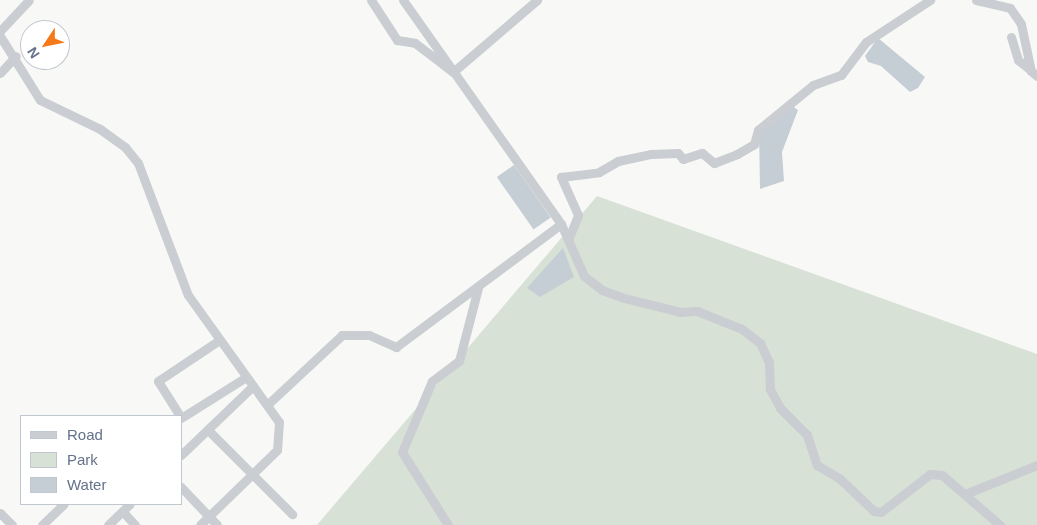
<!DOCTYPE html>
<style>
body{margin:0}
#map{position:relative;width:1037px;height:525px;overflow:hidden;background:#f8f9f6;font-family:Arial,sans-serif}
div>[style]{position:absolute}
.green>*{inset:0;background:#d8e1d6}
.water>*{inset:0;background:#c6ced5;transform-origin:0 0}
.street>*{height:9px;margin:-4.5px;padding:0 4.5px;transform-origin:4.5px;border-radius:4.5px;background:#cacdd1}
span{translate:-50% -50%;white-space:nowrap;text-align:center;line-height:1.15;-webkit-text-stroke:5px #fff;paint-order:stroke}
.legend{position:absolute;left:20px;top:415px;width:162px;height:90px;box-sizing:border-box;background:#fff;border:1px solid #c1c7d0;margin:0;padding:6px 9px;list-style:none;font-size:15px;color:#64728a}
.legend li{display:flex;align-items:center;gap:10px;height:25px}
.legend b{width:25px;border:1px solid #c1c7d0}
.north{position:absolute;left:20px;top:20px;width:50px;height:50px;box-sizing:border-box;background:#fff;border:1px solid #c1c7d0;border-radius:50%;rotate:236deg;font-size:14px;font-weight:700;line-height:20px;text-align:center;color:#64728a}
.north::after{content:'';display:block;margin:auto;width:18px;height:22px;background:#f67818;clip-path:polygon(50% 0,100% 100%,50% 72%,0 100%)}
</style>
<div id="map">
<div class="green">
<div style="clip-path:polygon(597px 196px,1037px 354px,1037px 525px,317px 525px)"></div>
</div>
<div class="water">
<div style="clip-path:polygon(878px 38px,925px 77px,918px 88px,910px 92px,881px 66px,868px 62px,865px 56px)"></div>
<div style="clip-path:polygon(792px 106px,798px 110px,782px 152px,784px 181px,760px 189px,759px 132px)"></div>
<div style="left:514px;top:165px;width:64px;height:21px;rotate:55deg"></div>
<div style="clip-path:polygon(563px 248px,574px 277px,540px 297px,527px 288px)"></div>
</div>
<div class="street">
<div style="left:371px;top:0;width:48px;rotate:57deg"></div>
<div style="left:397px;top:40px;width:18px;rotate:9deg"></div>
<div style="left:415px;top:43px;width:48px;rotate:37.3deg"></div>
<div style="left:453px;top:72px;width:111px;rotate:-40.6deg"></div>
<div style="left:403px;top:0;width:274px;rotate:54.8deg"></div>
<div style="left:561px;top:224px;width:57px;rotate:66.1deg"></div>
<div style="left:584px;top:276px;width:23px;rotate:38deg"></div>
<div style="left:602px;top:290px;width:23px;rotate:20deg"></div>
<div style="left:624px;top:298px;width:59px;rotate:13.8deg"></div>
<div style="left:681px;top:312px;width:16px;rotate:-4deg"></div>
<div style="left:697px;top:311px;width:48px;rotate:21.8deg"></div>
<div style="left:742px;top:329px;width:23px;rotate:38deg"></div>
<div style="left:760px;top:343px;width:21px;rotate:65deg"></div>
<div style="left:769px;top:362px;width:27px;rotate:88deg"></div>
<div style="left:770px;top:389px;width:21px;rotate:62deg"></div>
<div style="left:780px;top:408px;width:38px;rotate:45deg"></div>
<div style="left:807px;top:435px;width:32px;rotate:72deg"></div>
<div style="left:817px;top:465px;width:26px;rotate:31deg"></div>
<div style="left:839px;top:478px;width:48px;rotate:43.3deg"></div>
<div style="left:874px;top:511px;width:7px;rotate:8deg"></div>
<div style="left:881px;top:512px;width:62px;rotate:-37.8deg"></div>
<div style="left:930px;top:474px;width:12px;rotate:5deg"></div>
<div style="left:942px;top:475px;width:77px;rotate:40.8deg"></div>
<div style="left:976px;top:0;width:35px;rotate:13deg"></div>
<div style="left:1010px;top:8px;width:19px;rotate:55deg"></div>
<div style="left:1021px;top:24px;width:48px;rotate:78deg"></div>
<div style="left:1031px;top:71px;width:8px;rotate:40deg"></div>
<div style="left:0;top:31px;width:42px;rotate:-46.9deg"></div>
<div style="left:0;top:36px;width:75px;rotate:58deg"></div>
<div style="left:40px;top:100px;width:67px;rotate:25.8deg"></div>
<div style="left:100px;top:129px;width:31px;rotate:36deg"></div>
<div style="left:125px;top:147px;width:21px;rotate:51deg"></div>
<div style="left:138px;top:163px;width:141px;rotate:69.3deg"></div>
<div style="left:188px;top:295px;width:156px;rotate:54.4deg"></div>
<div style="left:279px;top:422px;width:28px;rotate:94deg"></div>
<div style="left:277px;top:450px;width:107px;rotate:135.8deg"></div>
<div style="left:1011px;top:37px;width:24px;rotate:73deg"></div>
<div style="left:1018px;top:60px;width:16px;rotate:38deg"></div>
<div style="left:0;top:73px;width:23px;rotate:-47deg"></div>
<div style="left:568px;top:240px;width:27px;rotate:-68deg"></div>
<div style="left:578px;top:215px;width:42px;rotate:-114.1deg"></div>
<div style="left:561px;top:177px;width:38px;rotate:-7deg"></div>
<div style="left:599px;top:172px;width:22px;rotate:-30deg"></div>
<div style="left:618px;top:161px;width:34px;rotate:-12deg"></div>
<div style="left:651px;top:154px;width:27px;rotate:-2deg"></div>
<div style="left:678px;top:153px;width:8px;rotate:50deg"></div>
<div style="left:683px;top:159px;width:20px;rotate:-18deg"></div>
<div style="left:702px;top:153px;width:16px;rotate:40deg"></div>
<div style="left:714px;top:163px;width:25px;rotate:-21deg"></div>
<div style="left:737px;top:154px;width:20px;rotate:-30deg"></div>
<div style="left:754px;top:144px;width:15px;rotate:-74deg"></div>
<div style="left:758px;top:130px;width:71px;rotate:-39.3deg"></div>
<div style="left:813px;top:85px;width:30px;rotate:-20deg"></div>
<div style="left:841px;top:75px;width:41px;rotate:-52.9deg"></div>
<div style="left:866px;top:42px;width:77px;rotate:-33.3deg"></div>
<div style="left:268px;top:404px;width:101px;rotate:-43deg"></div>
<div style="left:342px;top:335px;width:27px"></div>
<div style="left:369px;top:335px;width:30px;rotate:24deg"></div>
<div style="left:396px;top:347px;width:206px;rotate:-36.7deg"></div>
<div style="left:180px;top:416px;width:41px;rotate:-122.2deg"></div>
<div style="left:158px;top:381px;width:72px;rotate:-33.7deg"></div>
<div style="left:181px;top:418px;width:77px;rotate:-32.2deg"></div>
<div style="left:211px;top:433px;width:115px;rotate:45deg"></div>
<div style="left:181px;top:455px;width:100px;rotate:-43.8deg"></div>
<div style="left:181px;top:487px;width:52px;rotate:46.5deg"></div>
<div style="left:965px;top:494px;width:78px;rotate:-21.9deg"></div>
<div style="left:0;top:513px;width:17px;rotate:45deg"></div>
<div style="left:124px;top:513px;width:16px;rotate:47deg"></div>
<div style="left:42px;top:525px;width:30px;rotate:-44deg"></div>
<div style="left:108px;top:525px;width:30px;rotate:-44deg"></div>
<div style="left:448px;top:525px;width:86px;rotate:-122.2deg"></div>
<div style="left:402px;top:452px;width:77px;rotate:-67.1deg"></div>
<div style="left:432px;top:381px;width:34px;rotate:-37deg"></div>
<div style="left:459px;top:361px;width:75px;rotate:-75.4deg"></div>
</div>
<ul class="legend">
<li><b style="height:6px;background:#cacdd1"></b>Road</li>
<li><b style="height:14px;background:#d8e1d6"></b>Park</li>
<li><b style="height:14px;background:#c6ced5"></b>Water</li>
</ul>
<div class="north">N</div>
</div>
